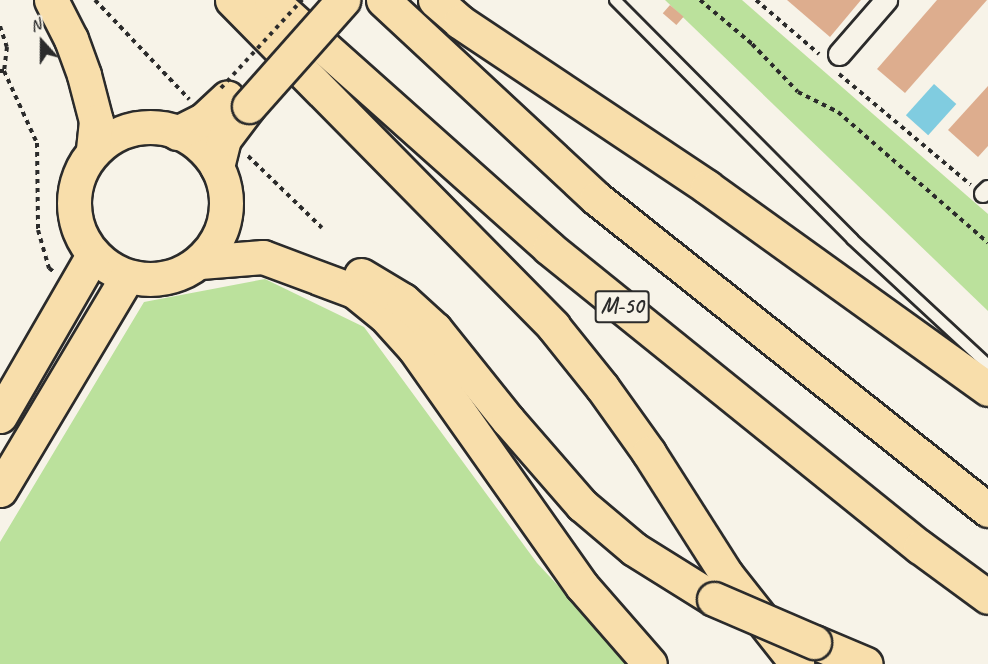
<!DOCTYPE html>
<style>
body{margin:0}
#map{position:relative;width:988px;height:664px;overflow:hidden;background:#f7f3e8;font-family:Caveat,sans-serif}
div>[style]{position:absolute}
.green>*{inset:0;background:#bbe19c}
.water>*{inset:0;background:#80cce0;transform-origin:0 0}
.building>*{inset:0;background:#ddad8e;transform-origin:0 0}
.path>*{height:4px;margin-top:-2px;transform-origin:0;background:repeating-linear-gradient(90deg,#2b2b2b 0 4.5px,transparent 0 9px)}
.roads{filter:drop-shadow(2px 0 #2b2b2b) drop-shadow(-2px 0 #2b2b2b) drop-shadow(0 2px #2b2b2b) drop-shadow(0 -2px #2b2b2b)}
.service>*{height:10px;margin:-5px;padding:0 5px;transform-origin:5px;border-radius:5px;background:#f7f3e8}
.pedestrian>*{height:16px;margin:-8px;padding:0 8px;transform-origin:8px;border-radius:8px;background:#f7f3e8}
.minor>*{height:21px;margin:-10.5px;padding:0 10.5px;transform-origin:10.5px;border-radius:10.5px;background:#f7f3e8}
.primary>*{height:33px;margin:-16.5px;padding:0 16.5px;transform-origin:16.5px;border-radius:16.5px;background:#f8deab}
.primary>.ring{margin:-16.5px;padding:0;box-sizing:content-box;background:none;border:33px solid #f8deab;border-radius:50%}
.motorway>*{height:33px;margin:-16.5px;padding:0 16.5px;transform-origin:16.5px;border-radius:16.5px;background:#f8deab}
.path-bridge>*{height:4px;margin-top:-2px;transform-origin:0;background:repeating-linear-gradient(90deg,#2b2b2b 0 4.5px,transparent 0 9px)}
.bridges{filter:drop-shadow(2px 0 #2b2b2b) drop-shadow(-2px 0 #2b2b2b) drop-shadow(0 2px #2b2b2b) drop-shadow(0 -2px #2b2b2b)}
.primary-bridge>*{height:33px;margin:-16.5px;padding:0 16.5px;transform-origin:16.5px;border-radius:16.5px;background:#f8deab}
.motorway-bridge>*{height:33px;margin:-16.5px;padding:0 16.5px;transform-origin:16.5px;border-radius:16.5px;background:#f8deab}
span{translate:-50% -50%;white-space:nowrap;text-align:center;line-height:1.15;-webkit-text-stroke:6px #f7f3e8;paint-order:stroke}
.shield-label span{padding:2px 4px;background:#f7f3e8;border:2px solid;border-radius:4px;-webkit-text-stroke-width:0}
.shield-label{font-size:22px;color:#2b2b2b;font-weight:700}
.north{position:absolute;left:12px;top:12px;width:60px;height:60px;-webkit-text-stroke:4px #f7f3e8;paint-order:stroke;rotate:339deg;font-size:16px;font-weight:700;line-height:24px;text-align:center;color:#2b2b2b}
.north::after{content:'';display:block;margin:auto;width:21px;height:27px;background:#2b2b2b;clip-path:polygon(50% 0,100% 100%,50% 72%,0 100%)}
</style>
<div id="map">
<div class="green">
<div style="clip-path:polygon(665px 0,742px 0,988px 214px,988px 311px)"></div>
<div style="clip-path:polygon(265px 279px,364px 327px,537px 563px,631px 664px,0 664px,0 542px,144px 302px)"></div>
</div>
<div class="water">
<div style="left:934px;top:84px;width:30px;height:42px;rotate:42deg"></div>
</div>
<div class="building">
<div style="clip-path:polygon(787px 0,861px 0,830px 37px)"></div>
<div style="clip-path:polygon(937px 0,987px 0,905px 93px,877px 69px)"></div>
<div style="left:670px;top:5px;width:18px;height:11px;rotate:41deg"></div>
<div style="clip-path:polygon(988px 86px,988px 146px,978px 157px,948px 130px)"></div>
</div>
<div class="path">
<div style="left:95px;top:0;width:137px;rotate:46.5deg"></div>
<div style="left:700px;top:0;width:68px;rotate:40.2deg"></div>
<div style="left:752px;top:44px;width:66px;rotate:46.2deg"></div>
<div style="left:798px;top:92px;width:45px;rotate:26.6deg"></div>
<div style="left:838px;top:112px;width:199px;rotate:41.1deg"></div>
<div style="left:756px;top:0;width:83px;rotate:40.6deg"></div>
<div style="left:0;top:26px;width:22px;rotate:72deg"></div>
<div style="left:7px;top:47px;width:24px;rotate:97deg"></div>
<div style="left:4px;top:71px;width:4px;rotate:180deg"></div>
<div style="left:4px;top:71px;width:79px;rotate:65.4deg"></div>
<div style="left:37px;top:143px;width:87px;rotate:89.3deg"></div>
<div style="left:38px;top:230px;width:40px;rotate:74deg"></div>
<div style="left:49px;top:268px;width:6px;rotate:39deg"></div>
<div style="left:839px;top:74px;width:172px;rotate:40.1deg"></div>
<div style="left:248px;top:156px;width:103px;rotate:44.2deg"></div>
</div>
<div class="roads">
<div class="service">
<div style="left:615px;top:0;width:337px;rotate:45.2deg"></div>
<div style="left:852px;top:239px;width:185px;rotate:42.8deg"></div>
</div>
<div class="pedestrian">
<div style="left:983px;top:194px;width:7px;rotate:-45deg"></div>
</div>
<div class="minor">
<div style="left:839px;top:54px;width:72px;rotate:-49deg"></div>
</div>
<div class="primary">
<div class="ring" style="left:74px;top:127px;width:119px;height:119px"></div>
<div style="left:177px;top:133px;width:29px;rotate:-27deg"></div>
<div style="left:203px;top:120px;width:33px;rotate:-43deg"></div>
<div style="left:217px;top:167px;width:29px;rotate:-76deg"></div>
<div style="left:224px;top:139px;width:41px;rotate:-52.9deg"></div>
<div style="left:0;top:416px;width:186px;rotate:-60deg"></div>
<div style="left:0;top:490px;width:248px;rotate:-59.2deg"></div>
</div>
<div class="motorway">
<div style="left:51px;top:0;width:44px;rotate:62.9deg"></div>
<div style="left:71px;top:39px;width:38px;rotate:70deg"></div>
<div style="left:84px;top:75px;width:48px;rotate:75.4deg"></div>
<div style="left:96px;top:121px;width:28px;rotate:96deg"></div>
<div style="left:232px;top:0;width:458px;rotate:45.4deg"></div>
<div style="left:553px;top:326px;width:78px;rotate:51.2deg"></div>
<div style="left:602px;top:387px;width:81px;rotate:54.5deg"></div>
<div style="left:649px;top:453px;width:143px;rotate:57.5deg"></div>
<div style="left:726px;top:574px;width:115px;rotate:51.7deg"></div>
<div style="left:271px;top:0;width:373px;rotate:41.7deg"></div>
<div style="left:549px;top:248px;width:476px;rotate:38.9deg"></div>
<div style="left:920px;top:547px;width:84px;rotate:36.3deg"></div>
<div style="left:383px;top:0;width:291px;rotate:42.9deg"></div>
<div style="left:596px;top:198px;width:501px;rotate:38.52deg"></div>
<div style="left:435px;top:0;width:33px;rotate:41deg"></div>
<div style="left:460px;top:22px;width:297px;rotate:33.7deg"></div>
<div style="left:707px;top:187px;width:346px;rotate:35.7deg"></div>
<div style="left:200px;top:262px;width:63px;rotate:-4.5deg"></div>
<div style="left:263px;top:257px;width:97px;rotate:20.5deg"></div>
<div style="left:354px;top:291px;width:38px;rotate:39deg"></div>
<div style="left:384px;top:315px;width:45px;rotate:47.7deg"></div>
<div style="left:414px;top:348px;width:291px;rotate:54.8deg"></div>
<div style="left:582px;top:586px;width:103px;rotate:48.9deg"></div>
<div style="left:361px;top:275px;width:49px;rotate:30.8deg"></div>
<div style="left:403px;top:300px;width:43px;rotate:42.2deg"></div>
<div style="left:435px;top:329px;width:117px;rotate:51.3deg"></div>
<div style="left:508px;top:420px;width:113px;rotate:49deg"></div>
<div style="left:582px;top:505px;width:68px;rotate:40.2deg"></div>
<div style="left:634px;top:549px;width:94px;rotate:32deg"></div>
<div style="left:814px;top:642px;width:56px;rotate:22.9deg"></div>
</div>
</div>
<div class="path-bridge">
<div style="left:221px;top:88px;width:120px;rotate:-47.4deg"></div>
</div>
<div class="bridges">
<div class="primary-bridge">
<div style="left:249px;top:106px;width:142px;rotate:-48.4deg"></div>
</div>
<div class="motorway-bridge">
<div style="left:714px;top:599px;width:109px;rotate:23.3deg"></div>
</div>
</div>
<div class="shield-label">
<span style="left:622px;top:307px">M-50</span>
</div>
<div class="north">N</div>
</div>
